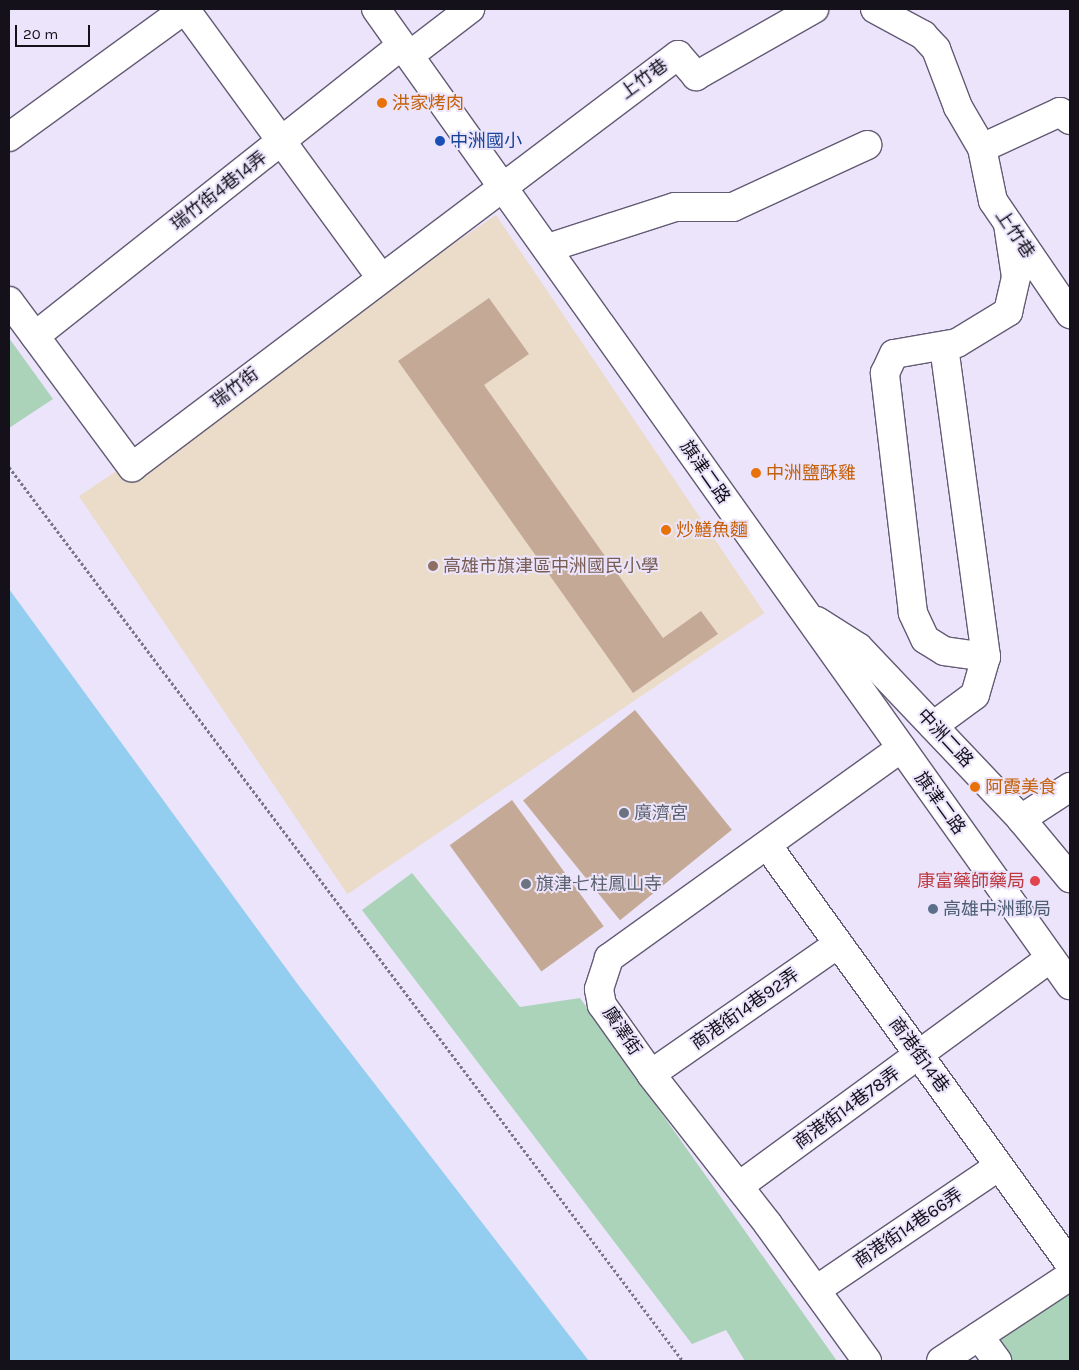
<!DOCTYPE html>
<meta charset="utf-8">
<style>
body{margin:0}
#map{position:relative;width:1079px;height:1370px;overflow:hidden;background:#ebe4fb;font-family:Karla,"Noto Sans TC",sans-serif}
div>[style]{position:absolute}
.education>*{inset:0;background:#eadcc9;transform-origin:0 0}
.green>*{inset:0;background:#abd3b9}
.water>*{inset:0;background:#93cef0}
.building>*{inset:0;background:#c4a997;transform-origin:0 0}
.path>*{height:3px;margin-top:-1.5px;transform-origin:0;background:repeating-linear-gradient(90deg,#7b7686 0 2.5px,transparent 0 5px)}
.roads{filter:drop-shadow(1px 0 #635b74) drop-shadow(-1px 0 #635b74) drop-shadow(0 1px #635b74) drop-shadow(0 -1px #635b74)}
.minor>*{height:28px;margin:-14px;padding:0 14px;transform-origin:14px;border-radius:14px;background:#fff}
.dots>*{width:14px;height:14px;translate:-50% -50%;box-sizing:border-box;border:2px solid #ebe4fb;border-radius:50%}
span{translate:-50% -50%;white-space:nowrap;text-align:center;line-height:1.15;-webkit-text-stroke:4px #ebe4fb;paint-order:stroke}
.street-label{font-size:18px;color:#14111b}
.food-label{font-size:18px;color:#c56008}
.left{translate:0 -50%;text-align:left}
.transit-label{font-size:18px;color:#164399}
.education-label{font-size:18px;color:#785e54}
.worship-label{font-size:18px;color:#5b616d}
.health-label{font-size:18px;color:#be3a42}
.right{translate:-100% -50%;text-align:right}
.service-label{font-size:18px;color:#4e5e75}
.frame{position:absolute;inset:0;border:10px solid #14111b;pointer-events:none}
.scale{position:absolute;left:15px;top:25px;width:75px;height:22px;box-sizing:border-box;border:2px solid #14111b;border-top:0;padding-left:6px;font-size:15px;line-height:18px;white-space:nowrap;color:#14111b;-webkit-text-stroke:4px #ebe4fb;paint-order:stroke}
</style>
<div id="map">
<div class="education">
<div style="left:496px;top:215px;width:480px;height:503px;rotate:56deg"></div>
</div>
<div class="green">
<div style="clip-path:polygon(9px 338px,53px 399px,9px 428px)"></div>
<div style="clip-path:polygon(412px 873px,520px 1007px,580px 998px,837px 1361px,745px 1361px,726px 1330px,692px 1344px,362px 910px)"></div>
<div style="clip-path:polygon(1070px 1289px,1070px 1361px,1008px 1361px,998px 1347px,1000px 1332px)"></div>
</div>
<div class="water">
<div style="clip-path:polygon(9px 589px,299px 986px,589px 1361px,9px 1361px)"></div>
</div>
<div class="building">
<div style="clip-path:polygon(489px 298px,529px 354px,484px 385px,663px 638px,701px 611px,718px 634px,633px 693px,398px 361px)"></div>
<div style="left:635px;top:710px;width:154px;height:144px;rotate:51deg"></div>
<div style="left:512px;top:800px;width:156px;height:77px;rotate:54deg"></div>
</div>
<div class="path">
<div style="left:9px;top:467px;width:1120px;rotate:52.99deg"></div>
</div>
<div class="roads">
<div class="minor">
<div style="left:185px;top:9px;width:333px;rotate:53.9deg"></div>
<div style="left:376px;top:9px;width:1198px;rotate:54.58deg"></div>
<div style="left:875px;top:9px;width:55px;rotate:28.4deg"></div>
<div style="left:923px;top:35px;width:19px;rotate:47deg"></div>
<div style="left:936px;top:49px;width:62px;rotate:69.2deg"></div>
<div style="left:958px;top:107px;width:48px;rotate:59.7deg"></div>
<div style="left:982px;top:148px;width:54px;rotate:78.3deg"></div>
<div style="left:993px;top:201px;width:137px;rotate:55.7deg"></div>
<div style="left:410px;top:55px;width:76px;rotate:-37.5deg"></div>
<div style="left:9px;top:137px;width:218px;rotate:-36deg"></div>
<div style="left:982px;top:148px;width:86px;rotate:-24.8deg"></div>
<div style="left:1060px;top:112px;width:13px;rotate:39deg"></div>
<div style="left:548px;top:248px;width:133px;rotate:-17.9deg"></div>
<div style="left:675px;top:207px;width:58px"></div>
<div style="left:733px;top:207px;width:148px;rotate:-24.8deg"></div>
<div style="left:9px;top:301px;width:207px;rotate:53.5deg"></div>
<div style="left:132px;top:467px;width:684px;rotate:-37.04deg"></div>
<div style="left:678px;top:55px;width:28px;rotate:49deg"></div>
<div style="left:696px;top:76px;width:136px;rotate:-29.6deg"></div>
<div style="left:35px;top:336px;width:468px;rotate:-38.4deg"></div>
<div style="left:817px;top:621px;width:49px;rotate:32.4deg"></div>
<div style="left:858px;top:647px;width:237px;rotate:46.5deg"></div>
<div style="left:1021px;top:819px;width:77px;rotate:50.3deg"></div>
<div style="left:986px;top:657px;width:42px;rotate:-171.9deg"></div>
<div style="left:944px;top:651px;width:22px;rotate:-148deg"></div>
<div style="left:925px;top:639px;width:29px;rotate:-115deg"></div>
<div style="left:913px;top:613px;width:242px;rotate:-96.7deg"></div>
<div style="left:885px;top:373px;width:21px;rotate:-65deg"></div>
<div style="left:894px;top:354px;width:64px;rotate:-9.9deg"></div>
<div style="left:957px;top:343px;width:60px;rotate:-31.3deg"></div>
<div style="left:1008px;top:312px;width:36px;rotate:-77deg"></div>
<div style="left:1016px;top:277px;width:54px;rotate:-98.6deg"></div>
<div style="left:933px;top:726px;width:52px;rotate:-36.4deg"></div>
<div style="left:975px;top:695px;width:40px;rotate:-74deg"></div>
<div style="left:986px;top:657px;width:314px;rotate:-97.7deg"></div>
<div style="left:1021px;top:819px;width:59px;rotate:-33.1deg"></div>
<div style="left:767px;top:845px;width:517px;rotate:54.13deg"></div>
<div style="left:651px;top:1074px;width:228px;rotate:-34.8deg"></div>
<div style="left:739px;top:1186px;width:386px;rotate:-36.2deg"></div>
<div style="left:816px;top:1290px;width:221px;rotate:-34.1deg"></div>
<div style="left:979px;top:1336px;width:31px;rotate:54deg"></div>
<div style="left:867px;top:1361px;width:169px;rotate:-125.9deg"></div>
<div style="left:768px;top:1224px;width:190px;rotate:-128deg"></div>
<div style="left:651px;top:1074px;width:85px;rotate:-125.4deg"></div>
<div style="left:602px;top:1005px;width:16px;rotate:-101deg"></div>
<div style="left:599px;top:989px;width:33px;rotate:-72deg"></div>
<div style="left:609px;top:958px;width:360px;rotate:-35.7deg"></div>
<div style="left:941px;top:1361px;width:154px;rotate:-33.4deg"></div>
</div>
</div>
<div class="dots">
<div style="left:382px;top:103px;background:#e8710a"></div>
<div style="left:440px;top:141px;background:#1a4fb4"></div>
<div style="left:756px;top:473px;background:#e8710a"></div>
<div style="left:666px;top:530px;background:#e8710a"></div>
<div style="left:433px;top:566px;background:#8d6e63"></div>
<div style="left:975px;top:787px;background:#e8710a"></div>
<div style="left:624px;top:813px;background:#6b7280"></div>
<div style="left:1035px;top:881px;background:#e0444e"></div>
<div style="left:526px;top:884px;background:#6b7280"></div>
<div style="left:933px;top:909px;background:#5c6f8a"></div>
</div>
<div class="street-label">
<span style="left:644px;top:79px;rotate:-36deg">上竹巷</span>
<span style="left:219px;top:191px;rotate:-38deg">瑞竹街4巷14弄</span>
<span style="left:1015px;top:234px;rotate:56deg">上竹巷</span>
<span style="left:235px;top:388px;rotate:-37deg">瑞竹街</span>
<span style="left:705px;top:472px;rotate:55deg">旗津二路</span>
<span style="left:945px;top:738px;rotate:47deg">中洲二路</span>
<span style="left:940px;top:803px;rotate:54deg">旗津二路</span>
<span style="left:745px;top:1009px;rotate:-35deg">商港街14巷92弄</span>
<span style="left:622px;top:1031px;rotate:56deg">廣澤街</span>
<span style="left:919px;top:1055px;rotate:54deg">商港街14巷</span>
<span style="left:847px;top:1108px;rotate:-36deg">商港街14巷78弄</span>
<span style="left:908px;top:1228px;rotate:-34deg">商港街14巷66弄</span>
</div>
<div class="food-label">
<span class="left" style="left:392px;top:103px">洪家烤肉</span>
<span class="left" style="left:766px;top:473px">中洲鹽酥雞</span>
<span class="left" style="left:676px;top:530px">炒鱔魚麵</span>
<span class="left" style="left:985px;top:787px">阿霞美食</span>
</div>
<div class="transit-label">
<span class="left" style="left:450px;top:141px">中洲國小</span>
</div>
<div class="education-label">
<span class="left" style="left:443px;top:566px">高雄市旗津區中洲國民小學</span>
</div>
<div class="worship-label">
<span class="left" style="left:634px;top:813px">廣濟宮</span>
<span class="left" style="left:536px;top:884px">旗津七柱鳳山寺</span>
</div>
<div class="health-label">
<span class="right" style="left:1025px;top:881px">康富藥師藥局</span>
</div>
<div class="service-label">
<span class="left" style="left:943px;top:909px">高雄中洲郵局</span>
</div>
<div class="frame"></div>
<div class="scale">20 m</div>
</div>
